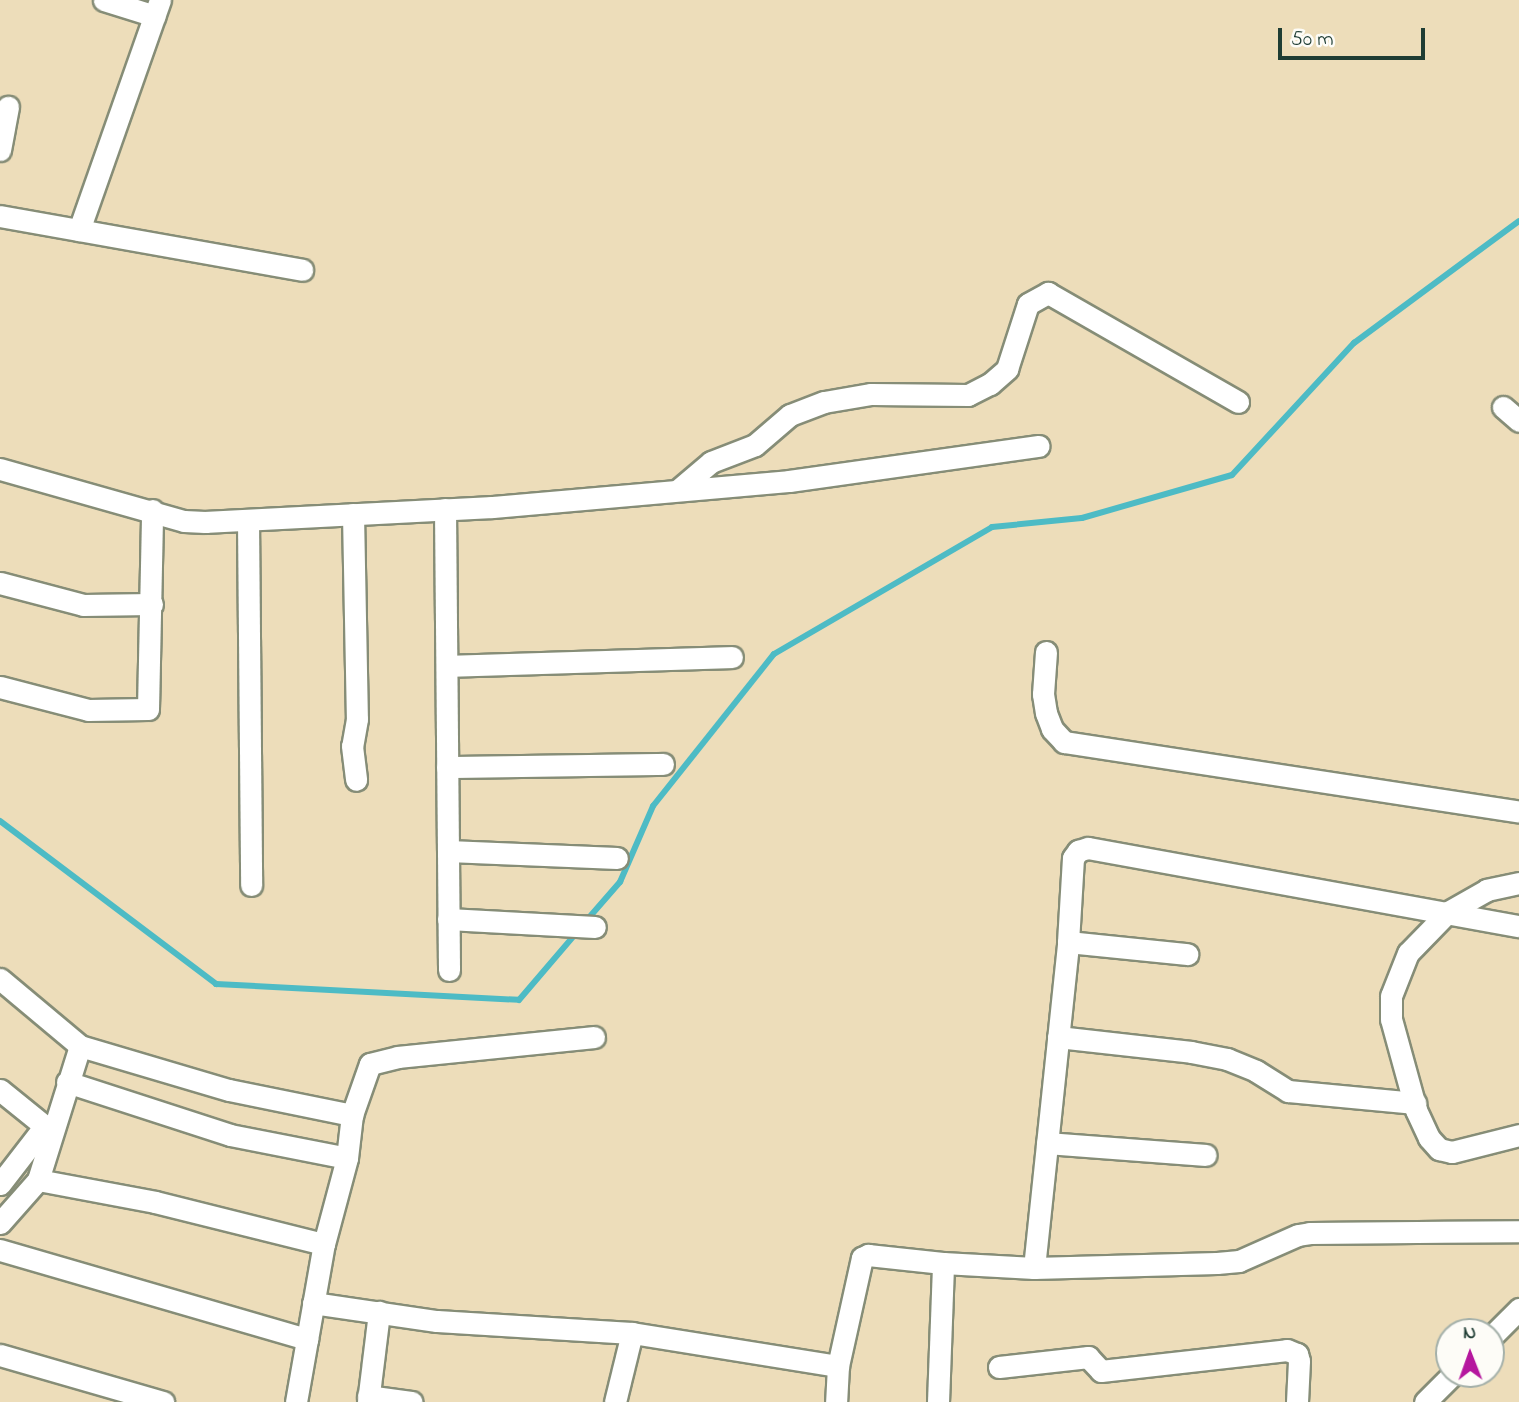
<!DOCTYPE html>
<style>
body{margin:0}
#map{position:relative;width:1519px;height:1402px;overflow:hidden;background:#edddba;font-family:"Indie Flower",sans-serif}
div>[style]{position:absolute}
.stream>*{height:6px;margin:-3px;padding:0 3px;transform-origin:3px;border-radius:3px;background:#4dbbc5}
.roads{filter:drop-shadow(2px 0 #868d77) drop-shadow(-2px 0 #868d77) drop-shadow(0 2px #868d77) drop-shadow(0 -2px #868d77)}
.minor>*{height:21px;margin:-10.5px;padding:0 10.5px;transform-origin:10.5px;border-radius:10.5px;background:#fff}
span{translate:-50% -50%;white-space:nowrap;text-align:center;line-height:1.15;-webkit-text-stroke:6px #fdfcf7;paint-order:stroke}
.north{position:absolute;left:1435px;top:1318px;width:70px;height:70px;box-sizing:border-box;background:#fdfcf7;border:2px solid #a4b0a9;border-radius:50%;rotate:359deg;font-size:19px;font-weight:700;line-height:28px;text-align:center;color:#1f3d34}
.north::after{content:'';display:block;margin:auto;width:24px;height:32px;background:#b5179e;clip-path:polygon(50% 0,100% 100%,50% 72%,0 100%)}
.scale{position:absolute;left:1278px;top:28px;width:147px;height:32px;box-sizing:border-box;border:4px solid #1f3d34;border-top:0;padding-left:9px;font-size:21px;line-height:24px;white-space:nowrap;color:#1f3d34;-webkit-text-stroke:5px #fdfcf7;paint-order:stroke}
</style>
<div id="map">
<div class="stream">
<div style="left:0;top:821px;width:271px;rotate:37deg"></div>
<div style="left:216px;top:984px;width:303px;rotate:3deg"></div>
<div style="left:519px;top:1000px;width:89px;rotate:-49.5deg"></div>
<div style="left:586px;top:921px;width:52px;rotate:-48.9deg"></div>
<div style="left:620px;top:882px;width:83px;rotate:-66.5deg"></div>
<div style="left:653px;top:806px;width:194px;rotate:-51.5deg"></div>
<div style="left:774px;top:654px;width:252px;rotate:-30.2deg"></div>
<div style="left:992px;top:527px;width:90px;rotate:-5.7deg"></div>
<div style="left:1082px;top:518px;width:156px;rotate:-16deg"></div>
<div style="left:1232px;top:475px;width:180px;rotate:-47.3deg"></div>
<div style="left:1354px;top:343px;width:205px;rotate:-36.5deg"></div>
</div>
<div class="roads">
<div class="minor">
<div style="left:104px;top:0;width:53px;rotate:17.4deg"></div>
<div style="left:0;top:150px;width:44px;rotate:-79.5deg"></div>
<div style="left:0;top:216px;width:307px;rotate:10.1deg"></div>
<div style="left:79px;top:230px;width:244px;rotate:-70.6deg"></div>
<div style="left:1503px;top:407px;width:21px;rotate:41deg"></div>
<div style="left:0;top:469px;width:191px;rotate:15.8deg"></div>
<div style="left:184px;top:521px;width:21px;rotate:3deg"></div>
<div style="left:205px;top:522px;width:287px;rotate:-3deg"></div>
<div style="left:492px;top:507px;width:298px;rotate:-5deg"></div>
<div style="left:789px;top:481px;width:252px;rotate:-8deg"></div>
<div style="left:678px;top:490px;width:43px;rotate:-40.3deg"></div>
<div style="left:711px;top:462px;width:47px;rotate:-21.1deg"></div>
<div style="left:755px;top:445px;width:46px;rotate:-40.6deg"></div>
<div style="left:790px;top:415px;width:36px;rotate:-21deg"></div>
<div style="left:824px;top:402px;width:48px;rotate:-9.7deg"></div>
<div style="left:871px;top:394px;width:97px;rotate:0.6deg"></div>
<div style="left:968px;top:395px;width:25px;rotate:-27deg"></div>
<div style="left:990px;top:384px;width:23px;rotate:-41deg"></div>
<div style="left:1007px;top:369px;width:68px;rotate:-72.1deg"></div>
<div style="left:1028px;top:304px;width:23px;rotate:-29deg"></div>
<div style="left:1048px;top:293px;width:219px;rotate:29.8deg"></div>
<div style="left:445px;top:509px;width:461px;rotate:89.5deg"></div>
<div style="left:353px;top:514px;width:205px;rotate:88.9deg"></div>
<div style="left:357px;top:719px;width:27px;rotate:100deg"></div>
<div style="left:352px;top:746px;width:34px;rotate:83deg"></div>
<div style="left:248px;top:520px;width:365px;rotate:89.5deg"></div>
<div style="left:0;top:583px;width:86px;rotate:14.8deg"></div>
<div style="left:83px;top:605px;width:69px;rotate:-0.8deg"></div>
<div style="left:1046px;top:652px;width:42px;rotate:94.1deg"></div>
<div style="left:1043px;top:694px;width:19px;rotate:81deg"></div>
<div style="left:1046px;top:713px;width:17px;rotate:69deg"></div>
<div style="left:1052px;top:729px;width:18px;rotate:47deg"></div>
<div style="left:1064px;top:742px;width:460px;rotate:8.7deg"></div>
<div style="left:447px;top:666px;width:285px;rotate:-1.8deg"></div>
<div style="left:0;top:687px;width:91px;rotate:14.6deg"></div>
<div style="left:88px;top:710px;width:60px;rotate:-1deg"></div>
<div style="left:148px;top:709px;width:199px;rotate:-88.8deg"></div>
<div style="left:447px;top:767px;width:216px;rotate:-0.8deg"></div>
<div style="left:448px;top:851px;width:169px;rotate:2.4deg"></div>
<div style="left:1519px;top:883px;width:33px;rotate:168deg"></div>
<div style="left:1487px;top:890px;width:45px;rotate:150.6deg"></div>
<div style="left:1448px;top:912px;width:57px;rotate:134.3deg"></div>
<div style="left:1408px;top:953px;width:46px;rotate:111.6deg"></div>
<div style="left:1391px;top:996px;width:23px;rotate:90deg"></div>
<div style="left:1391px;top:1019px;width:94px;rotate:74.6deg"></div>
<div style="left:1416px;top:1110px;width:31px;rotate:65deg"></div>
<div style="left:1429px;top:1138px;width:15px;rotate:48deg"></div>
<div style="left:1439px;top:1149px;width:13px;rotate:13deg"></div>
<div style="left:1452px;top:1152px;width:69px;rotate:-14.2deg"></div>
<div style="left:448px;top:919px;width:147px;rotate:3.1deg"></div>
<div style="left:1068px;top:942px;width:120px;rotate:5.8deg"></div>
<div style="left:0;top:979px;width:104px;rotate:39.9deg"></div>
<div style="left:1058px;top:1037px;width:134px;rotate:6.4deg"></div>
<div style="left:1191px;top:1052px;width:37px;rotate:11deg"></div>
<div style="left:1227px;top:1059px;width:31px;rotate:22deg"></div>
<div style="left:1256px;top:1071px;width:38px;rotate:32deg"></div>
<div style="left:1288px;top:1091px;width:128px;rotate:5.4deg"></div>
<div style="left:67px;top:1082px;width:171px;rotate:18deg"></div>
<div style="left:230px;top:1135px;width:119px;rotate:11.1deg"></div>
<div style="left:347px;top:1158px;width:43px;rotate:-83.4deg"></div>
<div style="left:0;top:1090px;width:67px;rotate:38.9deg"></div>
<div style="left:1047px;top:1143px;width:159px;rotate:4.3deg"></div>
<div style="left:38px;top:1180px;width:119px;rotate:10.6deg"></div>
<div style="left:155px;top:1202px;width:174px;rotate:14deg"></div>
<div style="left:324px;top:1244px;width:89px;rotate:-75deg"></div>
<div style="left:0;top:1184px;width:72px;rotate:-52.3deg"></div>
<div style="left:0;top:1223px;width:57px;rotate:-48.5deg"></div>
<div style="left:38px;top:1180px;width:140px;rotate:-72.6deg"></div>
<div style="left:80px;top:1046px;width:155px;rotate:16.5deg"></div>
<div style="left:229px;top:1090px;width:126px;rotate:11.5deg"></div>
<div style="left:352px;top:1115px;width:54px;rotate:-70.6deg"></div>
<div style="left:370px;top:1064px;width:29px;rotate:-14deg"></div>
<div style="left:398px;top:1057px;width:197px;rotate:-5.8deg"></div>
<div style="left:0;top:1250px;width:320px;rotate:16.2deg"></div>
<div style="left:1034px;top:1268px;width:328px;rotate:-84deg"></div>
<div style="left:1068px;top:942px;width:84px;rotate:-86.6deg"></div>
<div style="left:1073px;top:858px;width:9px;rotate:-54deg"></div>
<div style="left:1078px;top:851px;width:10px;rotate:-17deg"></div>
<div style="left:1088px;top:848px;width:438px;rotate:10.3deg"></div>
<div style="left:313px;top:1303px;width:125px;rotate:8.3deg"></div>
<div style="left:437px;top:1321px;width:195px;rotate:3.5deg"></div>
<div style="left:632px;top:1333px;width:209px;rotate:9.1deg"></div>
<div style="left:838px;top:1366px;width:36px;rotate:93deg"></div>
<div style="left:1491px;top:1337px;width:40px;rotate:-45deg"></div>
<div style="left:0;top:1355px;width:170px;rotate:16.1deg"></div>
<div style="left:838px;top:1366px;width:111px;rotate:-77.5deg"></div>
<div style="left:862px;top:1258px;width:7px;rotate:-27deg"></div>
<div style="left:868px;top:1255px;width:75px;rotate:6.1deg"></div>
<div style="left:943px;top:1263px;width:91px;rotate:3.1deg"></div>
<div style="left:1034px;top:1268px;width:183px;rotate:-1.6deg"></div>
<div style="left:1217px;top:1263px;width:22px;rotate:-5deg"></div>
<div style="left:1239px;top:1261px;width:64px;rotate:-23.8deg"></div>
<div style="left:1298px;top:1235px;width:12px;rotate:-9deg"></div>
<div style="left:1310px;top:1233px;width:209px;rotate:-0.5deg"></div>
<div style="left:999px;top:1367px;width:90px;rotate:-6.4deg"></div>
<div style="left:1088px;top:1357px;width:19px;rotate:47deg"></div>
<div style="left:1101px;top:1371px;width:187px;rotate:-6.4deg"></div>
<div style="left:1287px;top:1350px;width:11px;rotate:22deg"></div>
<div style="left:1297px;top:1354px;width:7px;rotate:74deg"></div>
<div style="left:1299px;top:1361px;width:41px;rotate:92.8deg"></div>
<div style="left:368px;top:1396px;width:44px;rotate:7.8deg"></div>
<div style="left:296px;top:1402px;width:160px;rotate:-80deg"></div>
<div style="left:368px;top:1402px;width:91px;rotate:-83deg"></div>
<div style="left:615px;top:1402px;width:71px;rotate:-76.2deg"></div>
<div style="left:938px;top:1402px;width:139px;rotate:-87.9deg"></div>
<div style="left:1425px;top:1402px;width:40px;rotate:-45deg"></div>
</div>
</div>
<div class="north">N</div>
<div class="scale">50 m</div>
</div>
